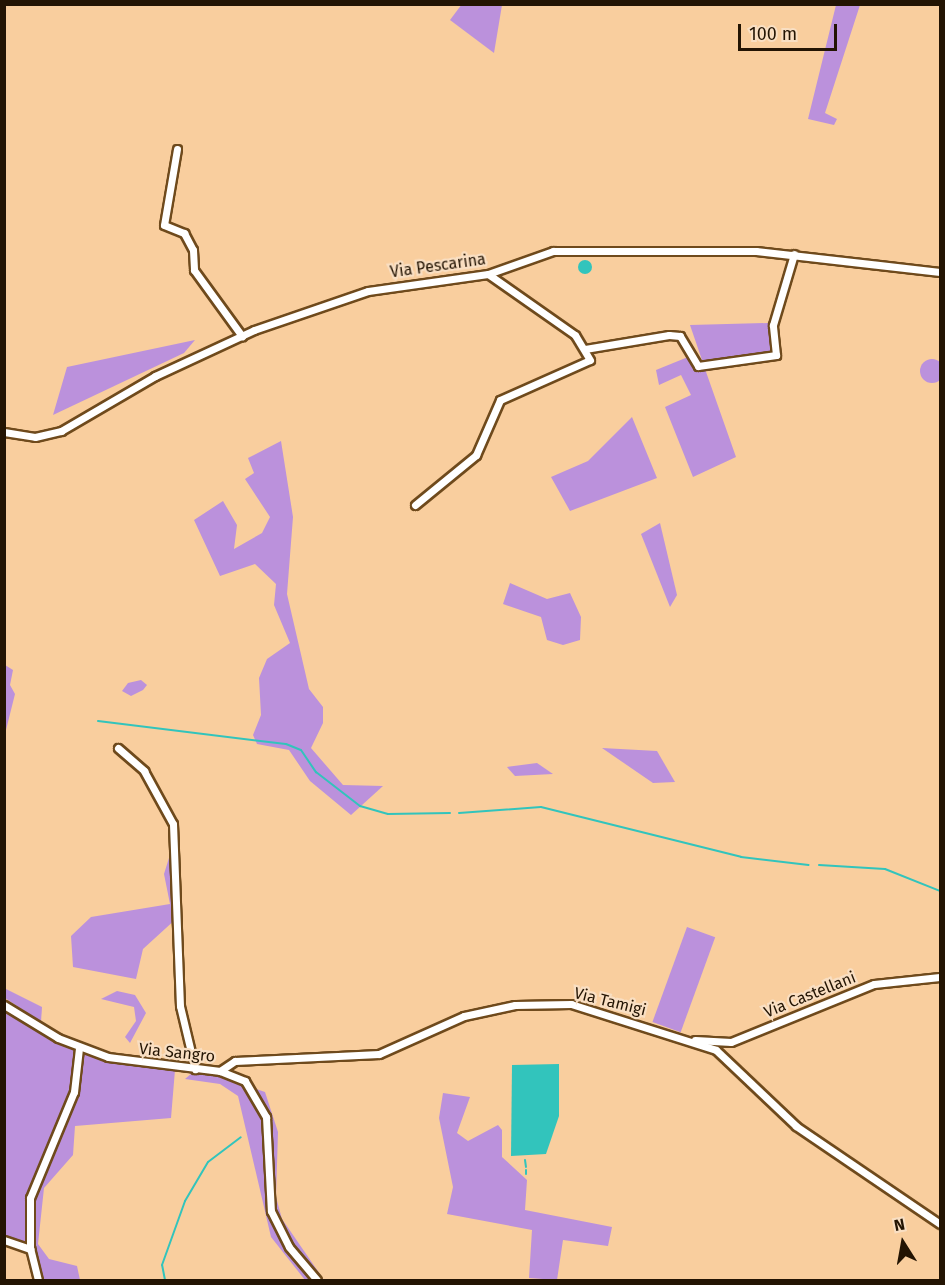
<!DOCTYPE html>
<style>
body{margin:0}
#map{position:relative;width:945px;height:1285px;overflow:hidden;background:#f9ce9e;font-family:"Fira Sans",sans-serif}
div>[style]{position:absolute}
.green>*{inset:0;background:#bb91dc;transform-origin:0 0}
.round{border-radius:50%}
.water>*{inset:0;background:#32c4bc}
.stream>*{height:2px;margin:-1px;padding:0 1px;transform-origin:1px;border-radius:1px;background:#32c4bc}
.roads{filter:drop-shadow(2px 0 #6f4a1c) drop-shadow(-2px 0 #6f4a1c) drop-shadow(0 2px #6f4a1c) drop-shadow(0 -2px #6f4a1c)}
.minor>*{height:7px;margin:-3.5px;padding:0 3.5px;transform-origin:3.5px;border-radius:3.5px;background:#fff}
span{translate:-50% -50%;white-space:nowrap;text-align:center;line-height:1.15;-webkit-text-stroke:4.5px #f9dfc3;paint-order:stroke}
.street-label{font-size:16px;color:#231403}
.frame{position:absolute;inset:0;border:6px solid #231403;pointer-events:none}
.north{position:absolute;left:873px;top:1213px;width:60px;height:60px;-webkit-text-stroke:4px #f9dfc3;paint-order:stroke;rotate:349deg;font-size:16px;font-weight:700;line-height:24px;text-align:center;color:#231403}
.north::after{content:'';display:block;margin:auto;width:21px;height:27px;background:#231403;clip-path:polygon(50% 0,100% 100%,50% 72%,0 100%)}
.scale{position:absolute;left:738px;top:24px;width:99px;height:27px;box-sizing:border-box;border:3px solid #231403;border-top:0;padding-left:8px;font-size:18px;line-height:21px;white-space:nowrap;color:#231403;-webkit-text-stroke:4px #f9dfc3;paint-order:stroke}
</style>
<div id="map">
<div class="green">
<div style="clip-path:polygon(462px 4px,502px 5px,494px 53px,450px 20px)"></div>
<div style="clip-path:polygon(836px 5px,860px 5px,825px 113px,837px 119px,834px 125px,808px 119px)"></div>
<div style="clip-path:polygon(768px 323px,773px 353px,703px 363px,690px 325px)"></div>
<div style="clip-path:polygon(195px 340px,184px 353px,53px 415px,67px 367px)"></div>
<div style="clip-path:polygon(688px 357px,696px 368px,705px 369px,736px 457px,693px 477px,665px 407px,691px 395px,681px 375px,659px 385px,656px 370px)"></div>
<div class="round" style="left:920px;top:359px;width:24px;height:24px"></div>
<div style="clip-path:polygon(632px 417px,657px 478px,570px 511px,551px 477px,588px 461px)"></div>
<div style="clip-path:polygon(281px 441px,293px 517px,287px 594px,309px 689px,323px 707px,323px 723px,311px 748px,343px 785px,383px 786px,351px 815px,310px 781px,289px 750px,257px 744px,253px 735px,261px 715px,259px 678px,267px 659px,290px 643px,274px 605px,276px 584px,255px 564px,220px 576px,194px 520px,223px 501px,237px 525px,234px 549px,262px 533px,270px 517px,245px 479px,254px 473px,248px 458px)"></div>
<div style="clip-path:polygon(660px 523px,677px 595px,670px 607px,641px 534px)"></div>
<div style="clip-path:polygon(510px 583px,547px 599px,570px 593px,581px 617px,580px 640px,563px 645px,547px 640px,541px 617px,503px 604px)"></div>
<div style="clip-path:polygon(5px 665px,13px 670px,10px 685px,15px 694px,5px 734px)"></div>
<div style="clip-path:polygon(141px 680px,147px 685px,143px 690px,131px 696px,122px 691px,128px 683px)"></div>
<div style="clip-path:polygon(602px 748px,657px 751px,675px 782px,653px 783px)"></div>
<div style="clip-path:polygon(537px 763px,553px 774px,515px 776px,507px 767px)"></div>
<div style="clip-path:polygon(173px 845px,177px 918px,143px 949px,136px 979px,73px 967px,71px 936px,91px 917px,170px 904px,164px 874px)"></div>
<div style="left:687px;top:927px;width:30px;height:101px;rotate:20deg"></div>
<div style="clip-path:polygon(4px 988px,42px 1007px,41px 1022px,5px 998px)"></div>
<div style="clip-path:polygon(117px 991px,135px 995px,146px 1013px,130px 1043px,125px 1037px,136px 1021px,134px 1007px,101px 999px)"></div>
<div style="clip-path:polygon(4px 1009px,75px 1049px,74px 1067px,81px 1051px,175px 1070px,171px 1118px,75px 1126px,73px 1155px,44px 1188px,38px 1244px,49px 1259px,77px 1266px,80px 1280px,41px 1280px,30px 1246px,5px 1237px)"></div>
<div style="clip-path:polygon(192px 1073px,216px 1075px,265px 1092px,278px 1132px,276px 1197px,282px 1219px,324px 1280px,285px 1236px,270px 1193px,265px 1193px,273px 1227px,311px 1280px,305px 1280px,271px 1237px,238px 1096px,220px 1084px,185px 1079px)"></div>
<div style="clip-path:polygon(443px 1093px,470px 1097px,457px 1133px,468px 1141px,498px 1125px,502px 1130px,502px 1157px,527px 1180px,525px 1210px,612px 1227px,608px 1246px,563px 1240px,557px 1280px,529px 1278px,532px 1230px,447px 1214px,453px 1187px,439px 1118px)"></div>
</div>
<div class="water">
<div class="round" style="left:578px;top:260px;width:14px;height:14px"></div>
<div style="clip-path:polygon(559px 1064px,559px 1116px,546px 1154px,511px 1156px,512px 1065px)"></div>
</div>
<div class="stream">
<div style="left:98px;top:721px;width:189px;rotate:7deg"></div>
<div style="left:286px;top:744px;width:16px;rotate:22deg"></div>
<div style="left:301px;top:750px;width:27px;rotate:56deg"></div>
<div style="left:316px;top:772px;width:56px;rotate:37.7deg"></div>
<div style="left:360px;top:806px;width:29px;rotate:16deg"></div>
<div style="left:388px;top:814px;width:62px;rotate:-0.9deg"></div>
<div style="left:459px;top:813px;width:82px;rotate:-4.2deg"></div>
<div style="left:541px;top:807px;width:206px;rotate:14deg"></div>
<div style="left:741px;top:857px;width:68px;rotate:6.7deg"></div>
<div style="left:819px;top:865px;width:66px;rotate:3.5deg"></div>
<div style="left:885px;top:869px;width:59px;rotate:21.8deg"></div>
<div style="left:525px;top:1160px;width:7px;rotate:82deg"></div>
<div style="left:526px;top:1170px;width:4px;rotate:90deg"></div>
<div style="left:165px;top:1280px;width:15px;rotate:-101deg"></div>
<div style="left:162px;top:1265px;width:68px;rotate:-70.2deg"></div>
<div style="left:185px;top:1201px;width:45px;rotate:-59.5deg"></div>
<div style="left:208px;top:1162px;width:41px;rotate:-37.1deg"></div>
</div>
<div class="roads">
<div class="minor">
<div style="left:177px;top:149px;width:77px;rotate:99.7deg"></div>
<div style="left:164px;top:225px;width:22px;rotate:22deg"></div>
<div style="left:184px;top:233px;width:19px;rotate:62deg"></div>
<div style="left:193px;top:250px;width:20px;rotate:87deg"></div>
<div style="left:194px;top:270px;width:82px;rotate:54deg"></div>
<div style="left:585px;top:349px;width:85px;rotate:-9.5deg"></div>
<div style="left:669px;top:335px;width:11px;rotate:5deg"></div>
<div style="left:680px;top:336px;width:35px;rotate:59deg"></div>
<div style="left:698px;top:366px;width:79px;rotate:-8deg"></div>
<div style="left:776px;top:355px;width:30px;rotate:-96deg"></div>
<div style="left:773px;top:325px;width:74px;rotate:-73.5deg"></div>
<div style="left:4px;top:432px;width:31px;rotate:9deg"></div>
<div style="left:35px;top:437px;width:27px;rotate:-13deg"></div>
<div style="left:61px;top:431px;width:109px;rotate:-30.3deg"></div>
<div style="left:155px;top:376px;width:109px;rotate:-24.9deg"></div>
<div style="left:254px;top:330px;width:120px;rotate:-18.9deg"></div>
<div style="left:368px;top:291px;width:121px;rotate:-8.1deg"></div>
<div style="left:488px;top:274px;width:69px;rotate:-19.5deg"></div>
<div style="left:553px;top:251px;width:203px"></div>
<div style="left:756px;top:251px;width:185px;rotate:6.5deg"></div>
<div style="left:415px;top:505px;width:79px;rotate:-39.3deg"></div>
<div style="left:476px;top:455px;width:60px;rotate:-66.4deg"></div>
<div style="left:500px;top:400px;width:98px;rotate:-24deg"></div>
<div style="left:590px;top:360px;width:29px;rotate:-121deg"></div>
<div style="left:575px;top:335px;width:106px;rotate:-145deg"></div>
<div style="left:118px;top:748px;width:35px;rotate:41deg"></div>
<div style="left:144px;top:771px;width:60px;rotate:61.3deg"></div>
<div style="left:173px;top:824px;width:182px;rotate:87.8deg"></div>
<div style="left:180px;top:1006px;width:65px;rotate:76.6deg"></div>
<div style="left:4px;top:1005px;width:63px;rotate:31.4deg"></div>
<div style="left:58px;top:1038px;width:53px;rotate:20.8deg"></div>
<div style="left:108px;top:1057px;width:113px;rotate:7.1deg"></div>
<div style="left:220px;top:1071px;width:27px;rotate:22deg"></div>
<div style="left:245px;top:1081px;width:42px;rotate:59.7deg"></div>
<div style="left:266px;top:1117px;width:94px;rotate:87deg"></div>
<div style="left:271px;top:1211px;width:40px;rotate:63.4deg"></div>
<div style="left:289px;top:1247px;width:43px;rotate:49.7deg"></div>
<div style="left:695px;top:1040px;width:36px;rotate:3deg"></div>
<div style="left:731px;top:1042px;width:154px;rotate:-22.1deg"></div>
<div style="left:874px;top:984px;width:66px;rotate:-6.1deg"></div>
<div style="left:220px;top:1071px;width:18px;rotate:-34deg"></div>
<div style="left:235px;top:1061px;width:144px;rotate:-2.8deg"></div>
<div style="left:379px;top:1054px;width:93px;rotate:-24.1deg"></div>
<div style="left:464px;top:1016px;width:52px;rotate:-12.2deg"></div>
<div style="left:515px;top:1005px;width:56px;rotate:-1deg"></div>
<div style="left:571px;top:1004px;width:152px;rotate:17.6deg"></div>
<div style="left:716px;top:1050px;width:110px;rotate:43.5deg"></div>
<div style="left:796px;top:1126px;width:174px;rotate:34.2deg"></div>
<div style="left:4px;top:1240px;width:28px;rotate:19deg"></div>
<div style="left:38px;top:1280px;width:32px;rotate:-104deg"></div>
<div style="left:30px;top:1249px;width:51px;rotate:-90deg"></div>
<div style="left:30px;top:1198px;width:115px;rotate:-67.5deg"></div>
<div style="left:74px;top:1092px;width:44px;rotate:-83.5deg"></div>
</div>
</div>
<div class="street-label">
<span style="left:438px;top:266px;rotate:-8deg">Via Pescarina</span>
<span style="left:810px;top:995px;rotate:-22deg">Via Castellani</span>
<span style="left:610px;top:1002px;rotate:14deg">Via Tamigi</span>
<span style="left:177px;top:1053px;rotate:6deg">Via Sangro</span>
</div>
<div class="frame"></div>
<div class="north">N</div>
<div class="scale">100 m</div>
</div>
